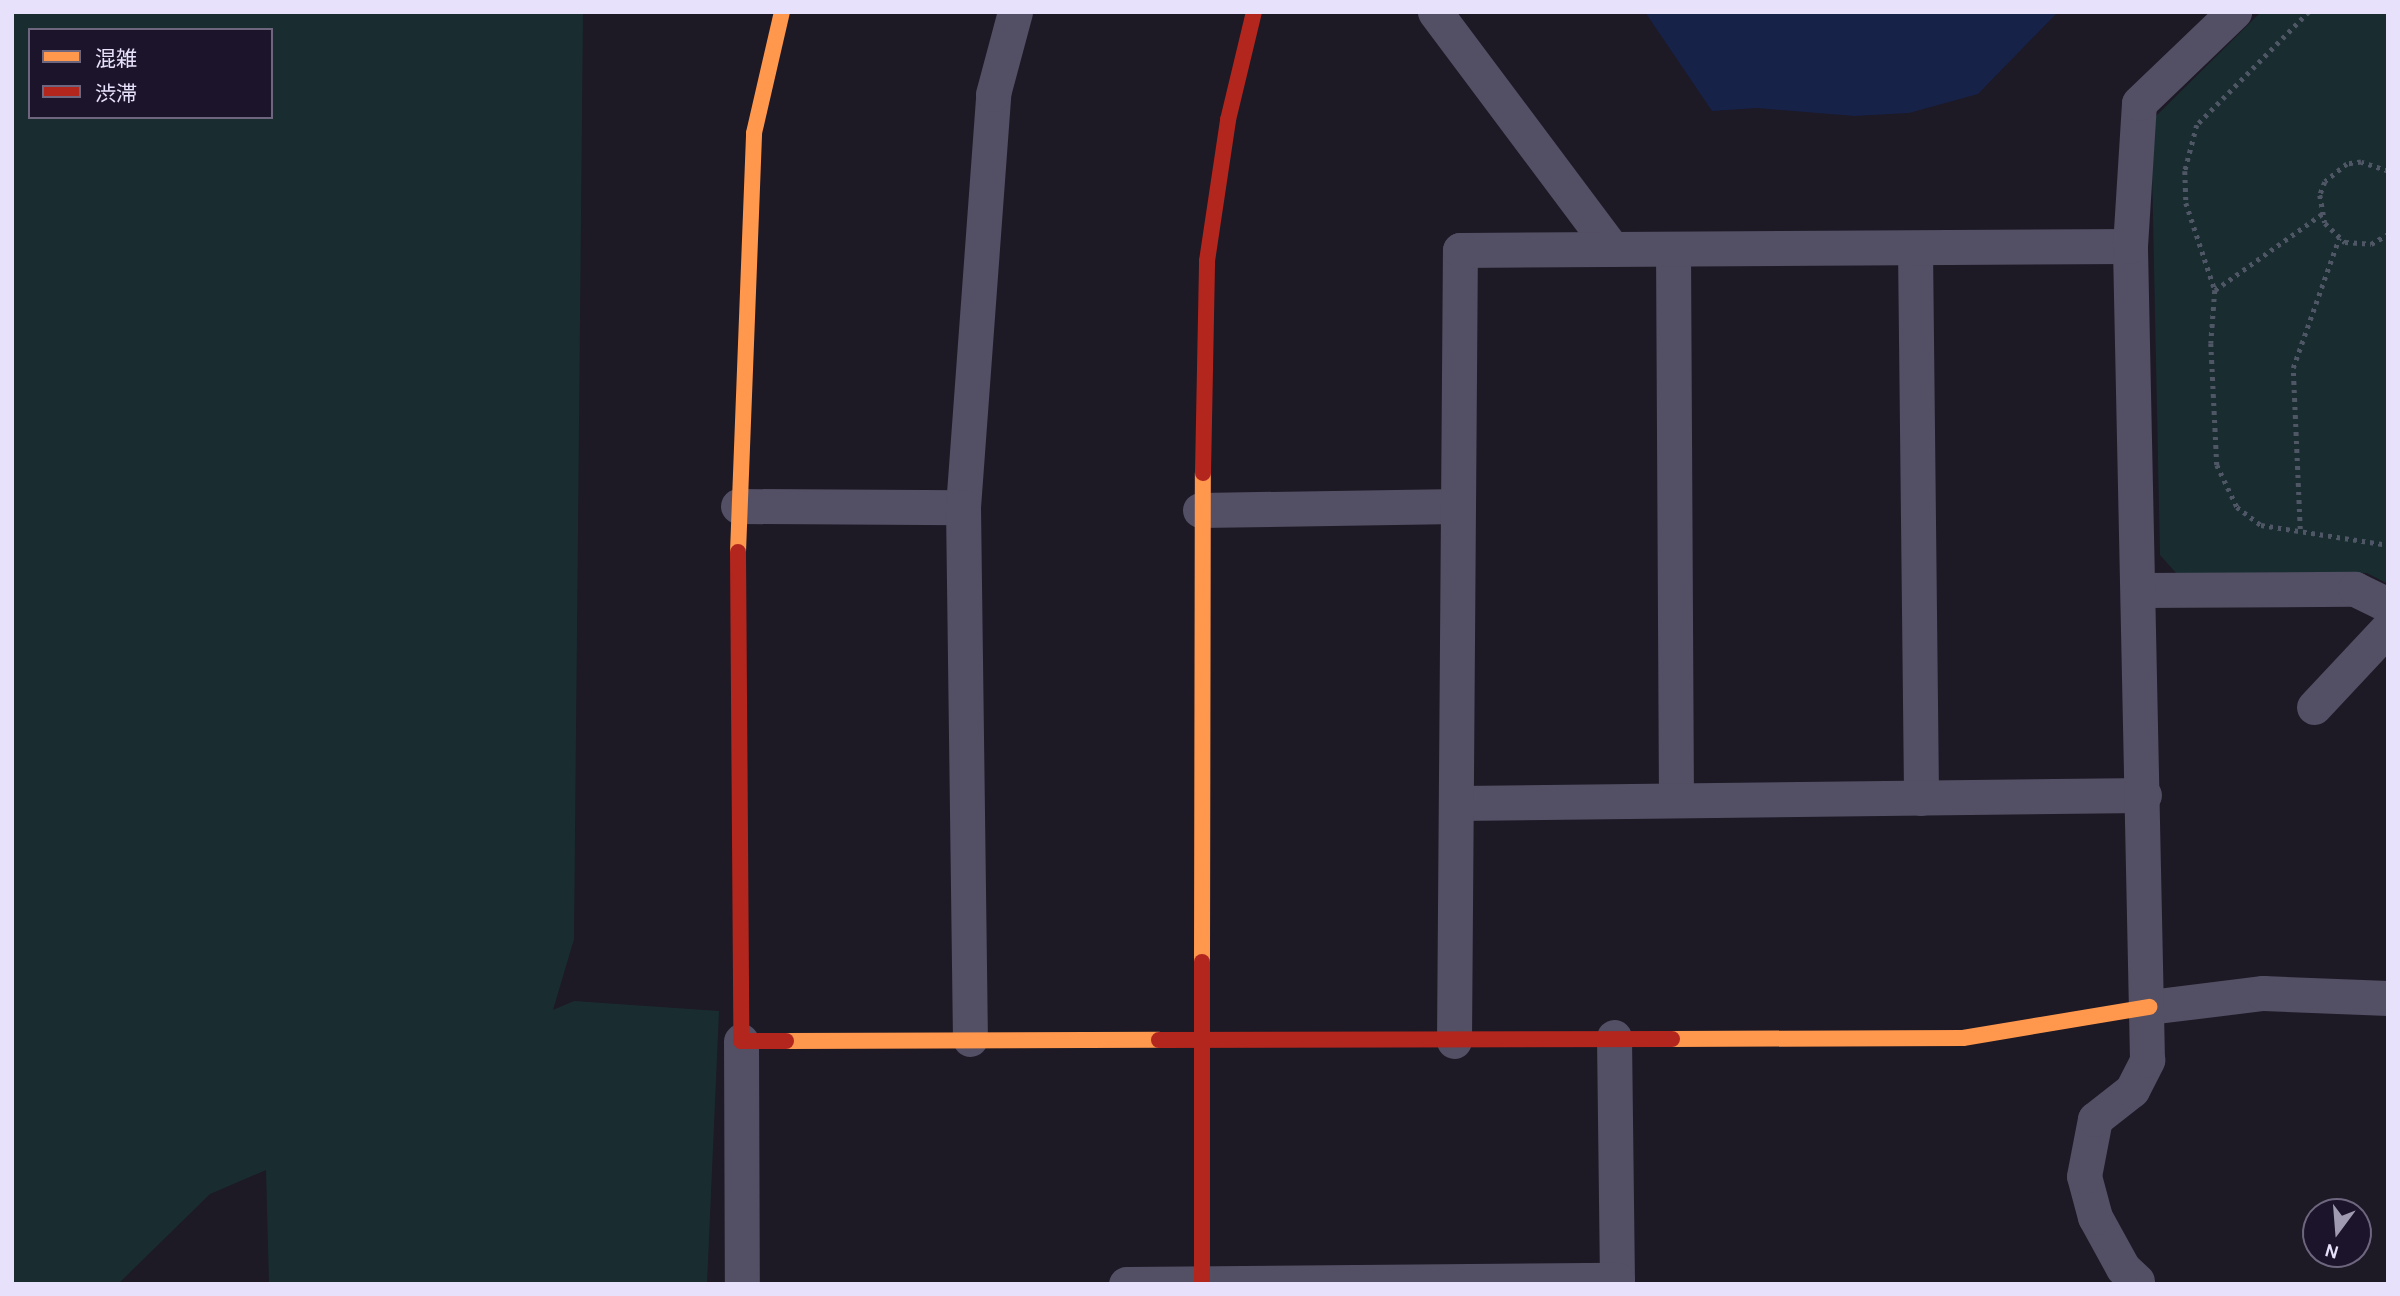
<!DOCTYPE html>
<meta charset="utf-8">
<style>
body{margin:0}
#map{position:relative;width:2400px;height:1296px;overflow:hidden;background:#1d1925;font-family:Karla,"Noto Sans JP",sans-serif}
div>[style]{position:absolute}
.green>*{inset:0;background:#192d31}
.water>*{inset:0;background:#172248}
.path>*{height:4.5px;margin-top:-2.25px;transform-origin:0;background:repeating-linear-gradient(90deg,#4f5665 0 3.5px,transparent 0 8.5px)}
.street>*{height:35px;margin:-17.5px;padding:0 17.5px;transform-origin:17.5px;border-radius:17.5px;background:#534f64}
.slow>*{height:16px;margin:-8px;padding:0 8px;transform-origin:8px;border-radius:8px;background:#ff974d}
.jam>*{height:16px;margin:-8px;padding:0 8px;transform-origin:8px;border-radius:8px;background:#b3261e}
span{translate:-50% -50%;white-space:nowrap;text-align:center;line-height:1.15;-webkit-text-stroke:5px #1b142a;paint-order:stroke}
.frame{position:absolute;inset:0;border:14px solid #e8e1fc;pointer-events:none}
.legend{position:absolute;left:28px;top:28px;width:245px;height:91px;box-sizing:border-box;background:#1b142a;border:2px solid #6d667e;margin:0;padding:9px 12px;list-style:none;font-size:21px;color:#e8e1fc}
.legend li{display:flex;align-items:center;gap:14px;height:35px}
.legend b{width:35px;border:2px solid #6d667e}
.north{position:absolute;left:2302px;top:1198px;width:70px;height:70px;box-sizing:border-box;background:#1b142a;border:2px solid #6d667e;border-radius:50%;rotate:196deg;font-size:19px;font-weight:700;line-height:28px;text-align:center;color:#e8e1fc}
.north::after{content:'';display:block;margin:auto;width:24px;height:32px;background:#a19bb1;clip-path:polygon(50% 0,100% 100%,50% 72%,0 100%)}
</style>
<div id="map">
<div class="green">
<div style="clip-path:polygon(evenodd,12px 12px,583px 12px,574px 939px,553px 1010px,574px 1001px,719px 1011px,707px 1284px,269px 1284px,266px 1170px,210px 1194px,118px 1284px,12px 1284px,12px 12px,30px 30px,271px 30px,271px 117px,30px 117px,30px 30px)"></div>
<div style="clip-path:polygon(2261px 12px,2388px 12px,2388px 584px,2367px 573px,2177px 574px,2160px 555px,2151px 121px)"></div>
</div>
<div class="water">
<div style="clip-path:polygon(1645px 12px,2058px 12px,1978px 94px,1909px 113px,1854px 116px,1757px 108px,1712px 111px)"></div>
</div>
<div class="path">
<div style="left:2309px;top:12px;width:159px;rotate:134.7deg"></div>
<div style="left:2197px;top:125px;width:48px;rotate:104.6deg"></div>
<div style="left:2185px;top:171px;width:32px;rotate:88deg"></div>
<div style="left:2186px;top:203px;width:92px;rotate:71.6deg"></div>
<div style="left:2215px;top:290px;width:53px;rotate:94.3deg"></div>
<div style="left:2211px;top:343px;width:122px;rotate:87.2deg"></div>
<div style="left:2217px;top:465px;width:47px;rotate:64.5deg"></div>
<div style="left:2237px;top:507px;width:30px;rotate:37deg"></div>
<div style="left:2261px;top:525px;width:129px;rotate:8.9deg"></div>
<div style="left:2388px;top:171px;width:28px;rotate:-162deg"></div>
<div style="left:2361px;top:162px;width:14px;rotate:172deg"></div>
<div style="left:2347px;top:164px;width:28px;rotate:141deg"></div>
<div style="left:2325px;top:182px;width:14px;rotate:111deg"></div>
<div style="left:2320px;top:195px;width:28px;rotate:80deg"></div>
<div style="left:2325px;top:223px;width:28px;rotate:44deg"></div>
<div style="left:2345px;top:242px;width:26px;rotate:4deg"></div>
<div style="left:2371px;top:244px;width:20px;rotate:-30deg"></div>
<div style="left:2215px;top:290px;width:131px;rotate:-35.4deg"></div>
<div style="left:2300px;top:529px;width:161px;rotate:-92.5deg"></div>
<div style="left:2293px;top:368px;width:138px;rotate:-70.5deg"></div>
</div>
<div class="street">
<div style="left:1435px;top:12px;width:296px;rotate:53.2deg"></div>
<div style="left:1915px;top:248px;width:550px;rotate:89.37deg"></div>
<div style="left:1673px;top:249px;width:551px;rotate:89.69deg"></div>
<div style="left:738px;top:506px;width:225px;rotate:0.3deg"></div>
<div style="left:963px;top:507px;width:414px;rotate:-85.8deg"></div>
<div style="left:993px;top:94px;width:85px;rotate:-75deg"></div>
<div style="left:963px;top:507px;width:532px;rotate:89.25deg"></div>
<div style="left:1200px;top:510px;width:258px;rotate:-0.9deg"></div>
<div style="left:2139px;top:590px;width:216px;rotate:-0.3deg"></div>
<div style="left:2355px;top:589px;width:37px;rotate:26deg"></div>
<div style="left:2314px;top:707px;width:108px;rotate:-46.9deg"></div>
<div style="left:1459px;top:803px;width:685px;rotate:-0.67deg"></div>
<div style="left:2149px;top:1007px;width:115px;rotate:-7deg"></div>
<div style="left:2263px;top:993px;width:125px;rotate:2.3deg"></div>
<div style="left:1614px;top:1037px;width:247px;rotate:89.3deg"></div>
<div style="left:741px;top:1041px;width:243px;rotate:89.8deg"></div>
<div style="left:1454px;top:1041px;width:791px;rotate:-89.57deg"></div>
<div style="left:1460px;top:250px;width:670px;rotate:-0.34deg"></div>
<div style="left:2137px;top:1281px;width:19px;rotate:-137deg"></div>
<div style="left:2123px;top:1268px;width:58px;rotate:-118.8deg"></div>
<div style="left:2095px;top:1217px;width:42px;rotate:-105deg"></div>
<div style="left:2084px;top:1176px;width:58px;rotate:-79.1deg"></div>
<div style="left:2095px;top:1119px;width:47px;rotate:-38.1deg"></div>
<div style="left:2132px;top:1090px;width:34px;rotate:-63deg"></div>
<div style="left:2147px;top:1060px;width:814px;rotate:-91.2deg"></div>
<div style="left:2130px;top:246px;width:143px;rotate:-86.4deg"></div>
<div style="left:2139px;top:103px;width:132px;rotate:-43.8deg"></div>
<div style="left:1126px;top:1284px;width:491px;rotate:-0.5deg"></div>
</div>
<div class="slow">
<div style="left:738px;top:552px;width:419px;rotate:-87.8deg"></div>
<div style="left:754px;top:133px;width:124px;rotate:-77deg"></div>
<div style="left:1202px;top:962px;width:489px;rotate:-89.9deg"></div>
<div style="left:1672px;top:1039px;width:291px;rotate:-0.2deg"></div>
<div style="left:1963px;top:1038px;width:189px;rotate:-9.5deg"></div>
<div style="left:786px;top:1041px;width:373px;rotate:-0.2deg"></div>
</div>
<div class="jam">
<div style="left:1203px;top:473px;width:212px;rotate:-88.9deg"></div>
<div style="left:1207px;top:261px;width:143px;rotate:-81.5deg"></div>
<div style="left:1228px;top:120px;width:111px;rotate:-76.5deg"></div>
<div style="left:738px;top:552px;width:489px;rotate:89.6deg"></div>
<div style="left:741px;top:1041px;width:45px"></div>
<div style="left:1159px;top:1040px;width:513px;rotate:-0.11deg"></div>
<div style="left:1202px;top:1284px;width:322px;rotate:-90deg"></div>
</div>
<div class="frame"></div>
<ul class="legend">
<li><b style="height:9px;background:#ff974d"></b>混雑</li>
<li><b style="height:9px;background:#b3261e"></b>渋滞</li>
</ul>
<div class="north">N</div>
</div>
